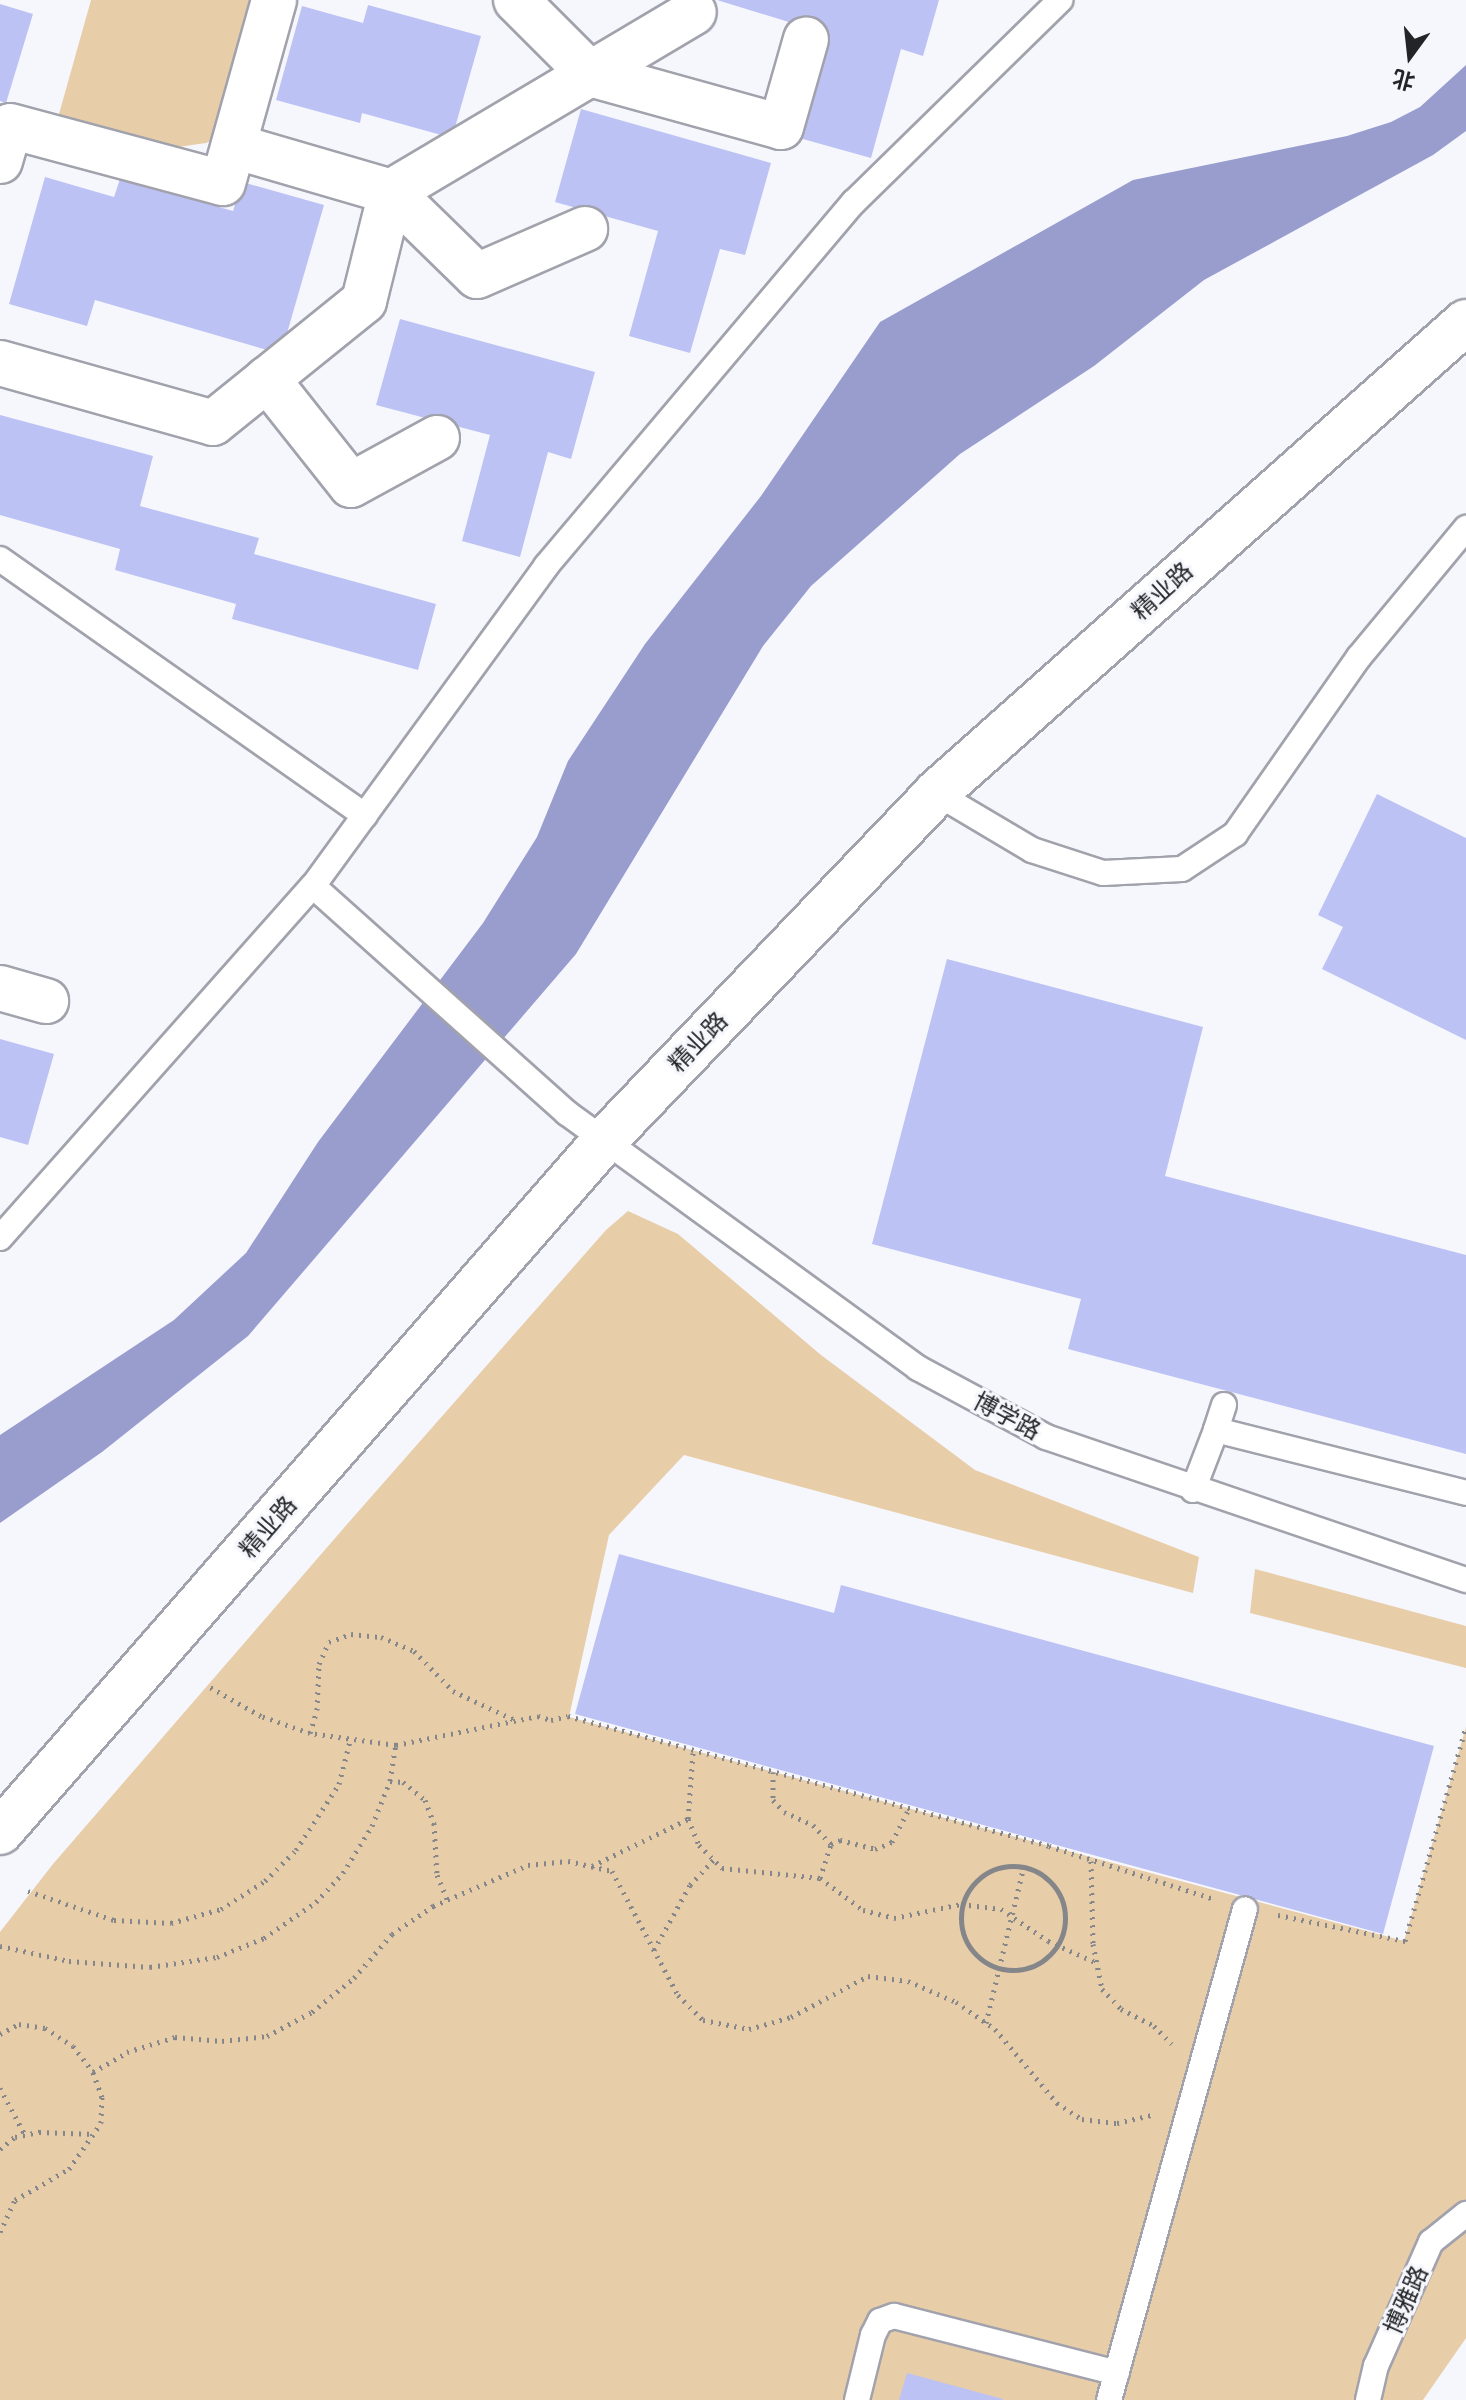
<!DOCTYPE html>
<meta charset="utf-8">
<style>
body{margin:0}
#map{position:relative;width:1466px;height:2400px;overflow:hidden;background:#f6f7fd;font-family:Montserrat,"Noto Sans SC",sans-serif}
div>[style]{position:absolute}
.green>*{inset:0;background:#e8cda9}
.water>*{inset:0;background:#999dce}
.building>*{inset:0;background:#bdc2f4}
.path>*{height:5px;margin-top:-2.5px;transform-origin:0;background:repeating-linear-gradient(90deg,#85868a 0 2px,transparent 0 8px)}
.path>.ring{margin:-2.5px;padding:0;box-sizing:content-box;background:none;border:5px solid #85868a;border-radius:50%}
.roads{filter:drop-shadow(2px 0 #a1a2ac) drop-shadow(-2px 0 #a1a2ac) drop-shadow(0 2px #a1a2ac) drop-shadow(0 -2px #a1a2ac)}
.service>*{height:24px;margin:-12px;padding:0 12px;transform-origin:12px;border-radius:12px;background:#fff}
.minor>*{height:44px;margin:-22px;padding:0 22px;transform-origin:22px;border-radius:22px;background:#fff}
span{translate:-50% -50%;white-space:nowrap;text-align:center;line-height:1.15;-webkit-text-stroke:6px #f6f7fd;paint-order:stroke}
.street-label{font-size:24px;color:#232427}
.north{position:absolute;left:1370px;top:16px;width:80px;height:80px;-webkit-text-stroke:6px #f6f7fd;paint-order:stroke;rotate:195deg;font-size:22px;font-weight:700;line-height:32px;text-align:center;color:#232427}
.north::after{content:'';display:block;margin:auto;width:28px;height:36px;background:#232427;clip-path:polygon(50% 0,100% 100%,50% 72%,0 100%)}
</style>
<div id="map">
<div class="green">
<div style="clip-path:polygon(91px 0,262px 0,225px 134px,206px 143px,157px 150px,61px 123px,59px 114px)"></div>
<div style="clip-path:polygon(628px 1211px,678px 1234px,821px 1355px,975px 1470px,1199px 1557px,1193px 1593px,684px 1455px,609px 1535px,569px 1717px,1404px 1941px,1466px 1727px,1466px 2338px,1423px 2400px,0 2400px,0 1932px,53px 1864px,349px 1522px,606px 1230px)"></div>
<div style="clip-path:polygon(1255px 1569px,1466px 1626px,1466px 1668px,1250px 1613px)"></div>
</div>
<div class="water">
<div style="clip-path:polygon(1466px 65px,1466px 131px,1433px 155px,1204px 280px,1094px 366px,960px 454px,811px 586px,763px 646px,576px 954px,248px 1336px,102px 1452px,0 1523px,0 1435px,174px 1320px,246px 1253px,318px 1142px,483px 923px,537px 837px,568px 761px,645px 644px,761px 496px,880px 322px,1133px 180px,1347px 136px,1391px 122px,1420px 107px)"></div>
</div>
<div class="building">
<div style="clip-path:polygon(717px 0,939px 0,923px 56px,901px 49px,871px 158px,792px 136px,821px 32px)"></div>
<div style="clip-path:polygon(0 4px,33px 14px,6px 103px,0 101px)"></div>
<div style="clip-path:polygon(368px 5px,481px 36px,452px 138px,362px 113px,360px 123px,276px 100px,302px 6px,363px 23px)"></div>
<div style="clip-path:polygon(581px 109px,771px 163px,745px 255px,720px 249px,690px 353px,629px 336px,658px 231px,555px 202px)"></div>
<div style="clip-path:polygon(45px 177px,114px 197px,120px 179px,233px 211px,242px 182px,324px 205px,281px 354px,95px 300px,87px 326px,9px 304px)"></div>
<div style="clip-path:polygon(400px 319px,595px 372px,571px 459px,548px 452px,520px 557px,462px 541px,490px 435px,376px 405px)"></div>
<div style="clip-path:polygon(0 415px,153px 456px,140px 506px,259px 538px,254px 554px,436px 604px,418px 670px,232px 619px,236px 604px,115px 570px,120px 549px,0 515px)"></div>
<div style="clip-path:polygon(1377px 794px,1466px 838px,1466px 1040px,1322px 969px,1343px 927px,1318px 915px)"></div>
<div style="clip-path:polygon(947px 959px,1203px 1027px,1165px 1176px,1466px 1255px,1466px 1454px,1068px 1349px,1081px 1299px,872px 1244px)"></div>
<div style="clip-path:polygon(0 1039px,54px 1054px,28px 1145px,0 1137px)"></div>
<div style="clip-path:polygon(619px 1554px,834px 1613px,841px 1585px,1434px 1746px,1383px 1934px,575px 1714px)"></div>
<div style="clip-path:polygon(907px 2373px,1003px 2399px,1003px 2400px,899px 2400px)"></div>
</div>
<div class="path">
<div style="left:310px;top:1733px;width:24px;rotate:-73deg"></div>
<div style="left:317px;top:1710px;width:46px;rotate:-87.5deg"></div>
<div style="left:319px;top:1664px;width:24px;rotate:-66deg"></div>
<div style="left:329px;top:1642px;width:23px;rotate:-20deg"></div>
<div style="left:351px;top:1634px;width:30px;rotate:6deg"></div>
<div style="left:381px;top:1637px;width:36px;rotate:23deg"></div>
<div style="left:414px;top:1651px;width:56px;rotate:45.7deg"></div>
<div style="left:453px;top:1691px;width:71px;rotate:25.1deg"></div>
<div style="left:396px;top:1745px;width:145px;rotate:-11.5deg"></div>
<div style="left:538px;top:1716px;width:14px;rotate:17deg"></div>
<div style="left:551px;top:1720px;width:17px;rotate:-13deg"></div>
<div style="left:568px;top:1716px;width:498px;rotate:15.1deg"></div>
<div style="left:1049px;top:1846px;width:173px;rotate:17.8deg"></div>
<div style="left:693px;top:1753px;width:66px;rotate:94.3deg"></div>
<div style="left:688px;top:1819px;width:28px;rotate:67deg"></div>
<div style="left:699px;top:1845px;width:33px;rotate:45deg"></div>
<div style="left:722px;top:1868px;width:99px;rotate:5.8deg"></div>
<div style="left:820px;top:1878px;width:54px;rotate:36.7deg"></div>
<div style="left:863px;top:1910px;width:32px;rotate:14deg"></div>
<div style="left:894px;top:1918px;width:68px;rotate:-11.8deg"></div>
<div style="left:961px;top:1904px;width:40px;rotate:7.1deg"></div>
<div style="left:1001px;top:1909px;width:57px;rotate:34.2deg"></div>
<div style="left:1048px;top:1941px;width:51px;rotate:24.1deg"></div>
<div style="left:773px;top:1772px;width:28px;rotate:90deg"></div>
<div style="left:773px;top:1800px;width:16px;rotate:47deg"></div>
<div style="left:784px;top:1812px;width:32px;rotate:24deg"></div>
<div style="left:813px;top:1825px;width:26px;rotate:47deg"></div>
<div style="left:831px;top:1844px;width:10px;rotate:-24deg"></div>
<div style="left:840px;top:1840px;width:36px;rotate:14deg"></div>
<div style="left:875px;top:1849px;width:18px;rotate:-22deg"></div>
<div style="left:892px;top:1842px;width:36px;rotate:-63deg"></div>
<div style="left:390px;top:1781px;width:13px;rotate:4deg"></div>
<div style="left:403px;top:1782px;width:28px;rotate:39deg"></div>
<div style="left:425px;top:1800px;width:25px;rotate:69deg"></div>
<div style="left:434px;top:1823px;width:52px;rotate:86.7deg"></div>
<div style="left:437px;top:1875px;width:26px;rotate:67deg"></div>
<div style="left:1091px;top:1861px;width:83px;rotate:88.6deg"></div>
<div style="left:1093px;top:1944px;width:46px;rotate:78.7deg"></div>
<div style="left:1102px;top:1989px;width:28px;rotate:46deg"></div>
<div style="left:1121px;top:2009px;width:37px;rotate:27deg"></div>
<div style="left:1154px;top:2026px;width:25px;rotate:45deg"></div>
<div class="ring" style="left:961px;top:1866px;width:99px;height:99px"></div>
<div style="left:592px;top:1866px;width:107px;rotate:-26.1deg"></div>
<div style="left:820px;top:1878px;width:36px;rotate:-72deg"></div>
<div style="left:28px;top:1891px;width:91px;rotate:18.6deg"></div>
<div style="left:114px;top:1920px;width:57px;rotate:3deg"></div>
<div style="left:171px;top:1923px;width:52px;rotate:-15.6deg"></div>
<div style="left:221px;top:1909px;width:52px;rotate:-32.5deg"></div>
<div style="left:265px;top:1881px;width:44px;rotate:-45deg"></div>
<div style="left:296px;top:1850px;width:79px;rotate:-56.9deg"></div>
<div style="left:339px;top:1784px;width:44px;rotate:-75.7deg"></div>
<div style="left:1278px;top:1915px;width:130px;rotate:11.6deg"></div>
<div style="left:1405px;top:1941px;width:223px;rotate:-74.1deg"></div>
<div style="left:0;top:1946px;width:71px;rotate:12.3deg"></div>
<div style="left:69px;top:1961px;width:81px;rotate:4.2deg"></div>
<div style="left:150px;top:1967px;width:68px;rotate:-8.5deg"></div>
<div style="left:217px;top:1957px;width:51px;rotate:-22deg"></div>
<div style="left:264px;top:1938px;width:63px;rotate:-34.7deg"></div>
<div style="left:316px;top:1902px;width:40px;rotate:-47deg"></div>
<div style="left:343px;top:1873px;width:55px;rotate:-58.3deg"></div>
<div style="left:372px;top:1826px;width:48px;rotate:-68.2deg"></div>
<div style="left:390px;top:1781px;width:36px;rotate:-81deg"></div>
<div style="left:396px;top:1745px;width:87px;rotate:-172.1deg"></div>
<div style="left:310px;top:1733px;width:52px;rotate:-160.9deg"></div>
<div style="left:261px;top:1716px;width:61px;rotate:-150.5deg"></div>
<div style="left:654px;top:1950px;width:74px;rotate:-61deg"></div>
<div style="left:690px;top:1885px;width:35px;rotate:-47deg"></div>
<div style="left:986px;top:2023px;width:162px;rotate:-76.4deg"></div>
<div style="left:0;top:2034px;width:21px;rotate:-28deg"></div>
<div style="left:19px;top:2024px;width:26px;rotate:9deg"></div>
<div style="left:45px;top:2028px;width:33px;rotate:33deg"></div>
<div style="left:73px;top:2046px;width:33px;rotate:52deg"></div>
<div style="left:93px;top:2072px;width:39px;rotate:-30deg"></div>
<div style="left:127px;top:2052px;width:50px;rotate:-17.4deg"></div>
<div style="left:175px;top:2037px;width:47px;rotate:4.9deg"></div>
<div style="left:222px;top:2041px;width:45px;rotate:-6.3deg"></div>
<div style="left:267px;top:2036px;width:51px;rotate:-28.1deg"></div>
<div style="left:312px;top:2012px;width:54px;rotate:-39deg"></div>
<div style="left:354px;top:1978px;width:58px;rotate:-49.2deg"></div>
<div style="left:392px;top:1934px;width:50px;rotate:-34.3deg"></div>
<div style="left:433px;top:1906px;width:103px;rotate:-23.3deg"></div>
<div style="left:528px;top:1865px;width:40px;rotate:-5.7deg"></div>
<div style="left:568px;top:1861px;width:45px;rotate:12.8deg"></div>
<div style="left:612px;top:1871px;width:140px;rotate:62deg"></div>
<div style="left:678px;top:1995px;width:35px;rotate:45deg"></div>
<div style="left:703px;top:2020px;width:47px;rotate:11.1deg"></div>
<div style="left:749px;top:2029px;width:44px;rotate:-15.9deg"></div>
<div style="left:791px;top:2017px;width:87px;rotate:-28deg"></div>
<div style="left:868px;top:1976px;width:40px;rotate:7.1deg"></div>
<div style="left:908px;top:1981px;width:52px;rotate:23.6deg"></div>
<div style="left:956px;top:2002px;width:47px;rotate:34.7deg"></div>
<div style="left:995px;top:2029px;width:97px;rotate:50deg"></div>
<div style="left:1057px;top:2103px;width:30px;rotate:33deg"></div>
<div style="left:1082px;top:2119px;width:35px;rotate:7deg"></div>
<div style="left:1117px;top:2123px;width:36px;rotate:-13deg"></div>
<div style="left:0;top:2088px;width:53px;rotate:62deg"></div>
<div style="left:0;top:2149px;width:19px;rotate:-39deg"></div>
<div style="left:15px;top:2137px;width:25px;rotate:-12deg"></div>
<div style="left:39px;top:2132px;width:55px;rotate:2.1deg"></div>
<div style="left:0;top:2232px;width:35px;rotate:-65deg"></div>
<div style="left:15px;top:2200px;width:62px;rotate:-29.9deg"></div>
<div style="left:69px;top:2169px;width:56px;rotate:-55.2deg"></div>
<div style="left:101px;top:2123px;width:26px;rotate:-88deg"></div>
<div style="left:102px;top:2097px;width:27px;rotate:-110deg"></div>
</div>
<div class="roads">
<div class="service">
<div style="left:0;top:559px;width:446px;rotate:35.1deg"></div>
<div style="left:936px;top:793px;width:112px;rotate:30.7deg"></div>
<div style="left:1032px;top:850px;width:75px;rotate:17.9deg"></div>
<div style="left:1103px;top:873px;width:79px;rotate:-2.9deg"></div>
<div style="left:1182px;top:869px;width:64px;rotate:-33.4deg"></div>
<div style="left:1235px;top:834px;width:216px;rotate:-55deg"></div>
<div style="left:1359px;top:657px;width:168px;rotate:-50.3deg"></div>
<div style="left:313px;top:886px;width:341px;rotate:41.8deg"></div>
<div style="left:567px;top:1113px;width:434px;rotate:36deg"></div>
<div style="left:918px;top:1368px;width:145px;rotate:28.3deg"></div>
<div style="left:1046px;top:1437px;width:444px;rotate:18.8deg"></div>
<div style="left:0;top:1238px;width:471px;rotate:-48.4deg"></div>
<div style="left:313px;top:886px;width:396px;rotate:-53.9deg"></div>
<div style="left:546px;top:566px;width:477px;rotate:-49.8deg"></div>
<div style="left:854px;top:202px;width:289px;rotate:-44.4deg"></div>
<div style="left:1224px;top:1405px;width:26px;rotate:108deg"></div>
<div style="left:1216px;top:1430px;width:258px;rotate:14.1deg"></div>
<div style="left:1193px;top:1490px;width:64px;rotate:-69deg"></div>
<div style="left:857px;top:2400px;width:67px;rotate:-76.2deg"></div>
<div style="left:873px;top:2335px;width:16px;rotate:-63deg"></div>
<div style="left:880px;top:2321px;width:15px;rotate:-20deg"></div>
<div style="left:894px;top:2316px;width:230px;rotate:14.3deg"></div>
<div style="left:1109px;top:2400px;width:509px;rotate:-74.52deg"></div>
<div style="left:1368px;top:2400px;width:35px;rotate:-77deg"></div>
<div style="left:1376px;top:2366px;width:136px;rotate:-66.1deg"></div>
<div style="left:1431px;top:2242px;width:45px;rotate:-38.7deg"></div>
</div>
<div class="minor">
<div style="left:516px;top:0;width:105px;rotate:45deg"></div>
<div style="left:590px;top:74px;width:198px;rotate:15.5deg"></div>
<div style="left:781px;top:127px;width:91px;rotate:-74.1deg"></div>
<div style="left:234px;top:146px;width:164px;rotate:16.3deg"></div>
<div style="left:391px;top:192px;width:120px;rotate:44.3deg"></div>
<div style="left:477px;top:276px;width:118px;rotate:-23.5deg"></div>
<div style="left:0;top:161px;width:36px;rotate:-74deg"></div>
<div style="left:10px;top:126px;width:220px;rotate:15deg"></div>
<div style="left:223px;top:183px;width:190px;rotate:-74.4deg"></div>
<div style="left:0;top:363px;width:221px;rotate:15.7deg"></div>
<div style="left:213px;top:423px;width:194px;rotate:-38.9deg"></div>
<div style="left:364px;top:301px;width:112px;rotate:-76.1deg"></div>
<div style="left:391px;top:192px;width:352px;rotate:-30.7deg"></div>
<div style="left:267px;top:379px;width:135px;rotate:51.6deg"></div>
<div style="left:351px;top:485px;width:98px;rotate:-28.7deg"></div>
<div style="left:0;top:988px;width:48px;rotate:15.8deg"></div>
<div style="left:0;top:1832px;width:918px;rotate:-48.84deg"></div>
<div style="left:604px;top:1141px;width:481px;rotate:-46.3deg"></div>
<div style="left:936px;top:793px;width:709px;rotate:-41.63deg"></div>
</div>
</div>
<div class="street-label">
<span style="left:1162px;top:591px;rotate:-42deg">精业路</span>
<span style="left:698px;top:1042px;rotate:-46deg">精业路</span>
<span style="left:1007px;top:1416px;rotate:28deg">博学路</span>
<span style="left:268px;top:1527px;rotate:-49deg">精业路</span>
<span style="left:1406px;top:2300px;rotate:-66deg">博雅路</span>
</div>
<div class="north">北</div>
</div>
